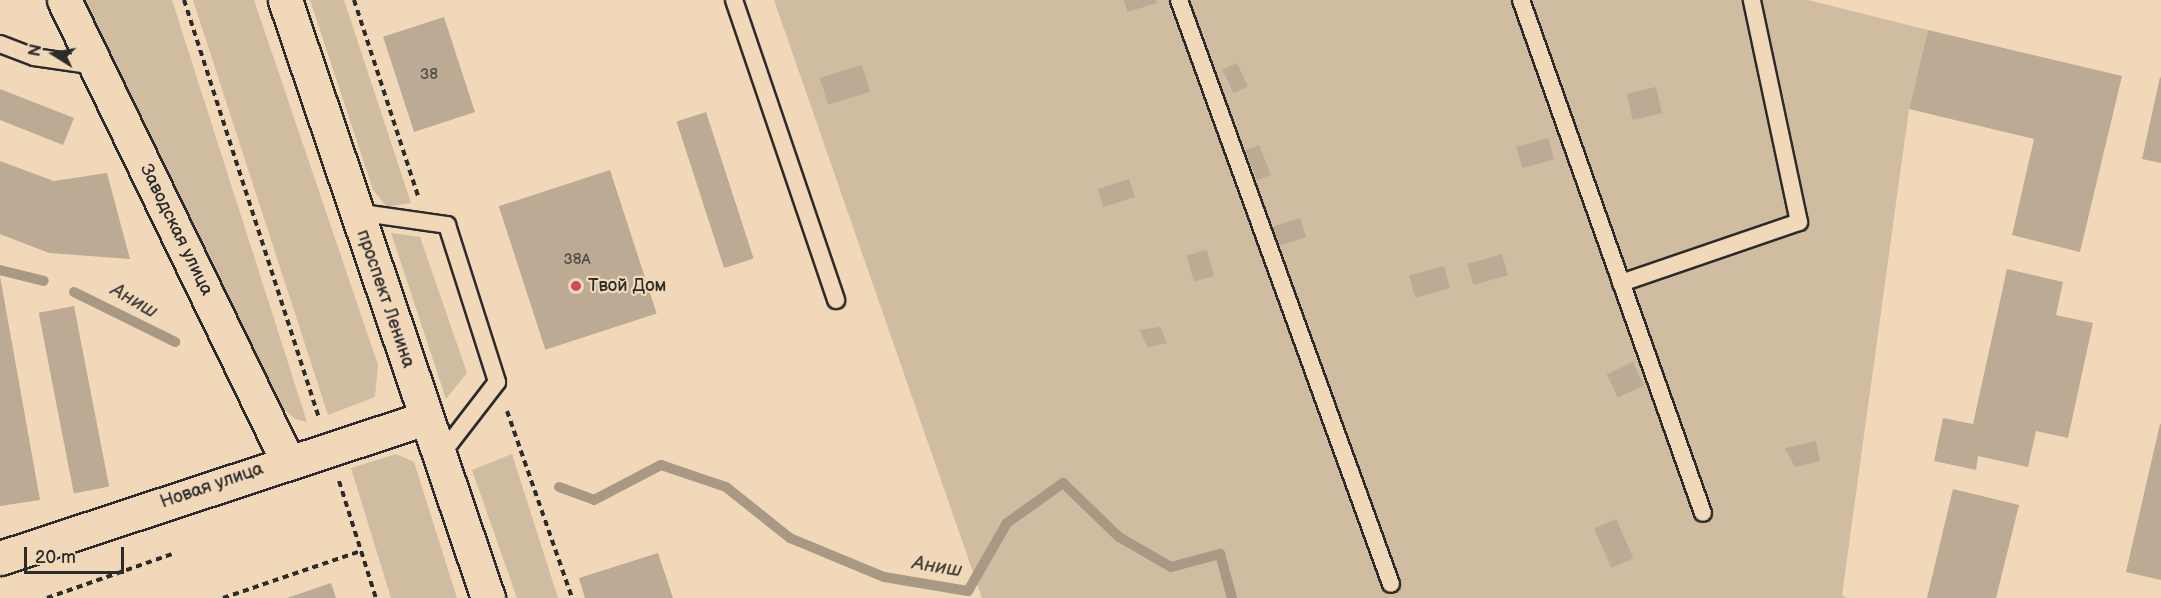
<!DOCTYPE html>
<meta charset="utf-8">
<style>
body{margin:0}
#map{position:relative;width:2161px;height:598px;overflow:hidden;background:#f1d8b9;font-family:"Balsamiq Sans",sans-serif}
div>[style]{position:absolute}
.green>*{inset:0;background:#d0bca1}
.stream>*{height:10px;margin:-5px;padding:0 5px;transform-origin:5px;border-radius:5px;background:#a89884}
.building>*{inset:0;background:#bdaa94;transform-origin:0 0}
.path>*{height:4px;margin-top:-2px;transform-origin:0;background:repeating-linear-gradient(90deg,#2b2b2b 0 6px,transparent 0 10.5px)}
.roads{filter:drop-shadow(2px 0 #2b2b2b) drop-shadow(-2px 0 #2b2b2b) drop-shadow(0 2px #2b2b2b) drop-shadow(0 -2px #2b2b2b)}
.service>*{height:16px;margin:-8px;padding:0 8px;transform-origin:8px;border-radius:8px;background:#f1d8b9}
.minor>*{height:33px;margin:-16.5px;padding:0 16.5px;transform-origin:16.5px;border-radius:16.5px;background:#f1d8b9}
.tertiary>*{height:33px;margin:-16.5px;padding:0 16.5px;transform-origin:16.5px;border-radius:16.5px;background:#f1d8b9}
.dots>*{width:16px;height:16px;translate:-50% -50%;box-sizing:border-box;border:3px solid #f1d8b9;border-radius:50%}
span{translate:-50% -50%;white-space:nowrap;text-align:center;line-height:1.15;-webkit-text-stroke:4.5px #f1d8b9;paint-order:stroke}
.number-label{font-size:15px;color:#504b45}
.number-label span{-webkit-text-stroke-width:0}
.street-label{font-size:18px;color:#2b2b2b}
.poi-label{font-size:18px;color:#2b2b2b}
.left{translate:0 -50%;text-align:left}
.water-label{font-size:20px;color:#4a4641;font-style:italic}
.north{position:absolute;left:24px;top:24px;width:60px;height:60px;-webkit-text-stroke:4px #f1d8b9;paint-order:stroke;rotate:281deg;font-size:16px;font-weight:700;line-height:24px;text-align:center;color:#2b2b2b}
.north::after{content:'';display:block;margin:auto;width:21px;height:27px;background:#2b2b2b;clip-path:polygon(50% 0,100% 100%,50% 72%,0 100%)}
.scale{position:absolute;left:24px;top:547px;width:100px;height:27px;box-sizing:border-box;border:3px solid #2b2b2b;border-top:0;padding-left:8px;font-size:18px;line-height:21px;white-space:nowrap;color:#2b2b2b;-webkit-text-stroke:4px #f1d8b9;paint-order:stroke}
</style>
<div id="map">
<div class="green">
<div style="clip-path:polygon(79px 0,172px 0,307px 422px,295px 419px,278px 404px)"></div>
<div style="clip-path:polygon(193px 0,254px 0,378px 365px,375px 397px,328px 415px)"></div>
<div style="clip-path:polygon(310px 0,344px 0,411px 203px,387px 207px,373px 190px)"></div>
<div style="clip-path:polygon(774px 0,1808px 0,1928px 30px,1909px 109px,1842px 595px,1846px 598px,982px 598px)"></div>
<div style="clip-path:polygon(391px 233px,420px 237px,467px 373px,446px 399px)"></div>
<div style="clip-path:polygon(396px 454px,414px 462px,457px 598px,391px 598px,351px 468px)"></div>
<div style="clip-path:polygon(512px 454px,558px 598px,517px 598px,472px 470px)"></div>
</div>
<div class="stream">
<div style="left:0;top:270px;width:45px;rotate:14deg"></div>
<div style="left:74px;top:292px;width:113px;rotate:26.3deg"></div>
<div style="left:559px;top:487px;width:37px;rotate:20deg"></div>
<div style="left:594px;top:500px;width:76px;rotate:-27.6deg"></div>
<div style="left:661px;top:465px;width:69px;rotate:18.7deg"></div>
<div style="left:726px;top:487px;width:82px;rotate:38.6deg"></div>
<div style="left:790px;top:538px;width:102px;rotate:22.5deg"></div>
<div style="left:884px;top:577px;width:85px;rotate:9.5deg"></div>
<div style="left:968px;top:591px;width:78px;rotate:-60.2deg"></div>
<div style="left:1007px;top:523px;width:69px;rotate:-35.5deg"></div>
<div style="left:1063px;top:483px;width:78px;rotate:44deg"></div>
<div style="left:1119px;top:537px;width:60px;rotate:30deg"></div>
<div style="left:1171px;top:567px;width:51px;rotate:-14.9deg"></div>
<div style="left:1220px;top:554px;width:46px;rotate:74.7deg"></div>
</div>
<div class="building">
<div style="clip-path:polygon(1124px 0,1156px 0,1157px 3px,1127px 12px)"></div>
<div style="left:444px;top:17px;width:100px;height:64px;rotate:72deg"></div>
<div style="clip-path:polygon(1928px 30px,2122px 76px,2080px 252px,2012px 235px,2034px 139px,1909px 109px)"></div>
<div style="left:1237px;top:63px;width:26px;height:16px;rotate:65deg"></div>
<div style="left:862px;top:65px;width:28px;height:44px;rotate:73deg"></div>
<div style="clip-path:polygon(2160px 77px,2161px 78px,2161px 163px,2142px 159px)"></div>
<div style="left:1656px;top:87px;width:27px;height:30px;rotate:77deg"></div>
<div style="clip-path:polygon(0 89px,74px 118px,63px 145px,0 120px)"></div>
<div style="left:706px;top:112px;width:154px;height:31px;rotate:72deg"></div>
<div style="left:1548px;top:138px;width:22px;height:33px;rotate:74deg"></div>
<div style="left:1259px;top:145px;width:32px;height:15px;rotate:68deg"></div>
<div style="clip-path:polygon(0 161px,54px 181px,107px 173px,130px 259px,49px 253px,0 234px)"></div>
<div style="left:610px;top:170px;width:151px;height:117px;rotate:72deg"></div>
<div style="left:1129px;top:179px;width:19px;height:33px;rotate:72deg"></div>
<div style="left:1300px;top:218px;width:20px;height:30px;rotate:72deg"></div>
<div style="left:1207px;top:250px;width:27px;height:21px;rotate:75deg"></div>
<div style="left:1502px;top:254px;width:22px;height:36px;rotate:74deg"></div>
<div style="left:1444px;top:266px;width:23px;height:36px;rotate:75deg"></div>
<div style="clip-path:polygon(2007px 269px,2063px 282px,2056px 315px,2093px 323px,2068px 438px,2036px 431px,2028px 467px,1978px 456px,1976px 470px,1934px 461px,1943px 418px,1973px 424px)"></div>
<div style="clip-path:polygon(0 276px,40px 500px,0 506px)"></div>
<div style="left:74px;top:306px;width:184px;height:36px;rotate:79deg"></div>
<div style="clip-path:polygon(1160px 327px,1167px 343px,1148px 347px,1139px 330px)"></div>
<div style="left:1633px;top:362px;width:26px;height:29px;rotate:65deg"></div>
<div style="clip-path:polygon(2160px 424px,2161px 424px,2161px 580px,2126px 572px)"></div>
<div style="clip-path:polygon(1816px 441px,1820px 461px,1795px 467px,1785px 448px)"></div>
<div style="clip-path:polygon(1953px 489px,2019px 505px,1996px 598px,1927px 598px)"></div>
<div style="left:1616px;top:519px;width:43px;height:24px;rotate:66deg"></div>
<div style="clip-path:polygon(658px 553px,673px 598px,585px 598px,579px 578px)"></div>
<div style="clip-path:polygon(331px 583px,336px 598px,287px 598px)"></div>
</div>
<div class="path">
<div style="left:184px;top:0;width:438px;rotate:72.1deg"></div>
<div style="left:354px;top:0;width:206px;rotate:71.9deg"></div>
<div style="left:507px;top:411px;width:198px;rotate:70.8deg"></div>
<div style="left:339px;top:481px;width:123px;rotate:72.5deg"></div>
<div style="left:47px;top:598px;width:133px;rotate:-19.4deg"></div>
<div style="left:223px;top:598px;width:146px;rotate:-18.8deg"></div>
</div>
<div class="roads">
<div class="service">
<div style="left:734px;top:0;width:317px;rotate:71.2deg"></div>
<div style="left:1179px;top:0;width:621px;rotate:70.05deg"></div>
<div style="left:1521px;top:0;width:544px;rotate:70.47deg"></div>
<div style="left:0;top:44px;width:36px;rotate:21deg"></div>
<div style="left:34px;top:57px;width:63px;rotate:8.3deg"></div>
<div style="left:356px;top:212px;width:92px;rotate:8.1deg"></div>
<div style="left:447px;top:225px;width:165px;rotate:72.3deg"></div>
<div style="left:497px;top:382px;width:93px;rotate:127.6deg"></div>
<div style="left:1621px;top:283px;width:188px;rotate:-18.9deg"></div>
<div style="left:1799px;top:222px;width:227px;rotate:-102deg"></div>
</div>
<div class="minor">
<div style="left:64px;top:0;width:511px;rotate:64.14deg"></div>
<div style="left:0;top:558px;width:447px;rotate:-18.2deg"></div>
</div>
<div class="tertiary">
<div style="left:285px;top:0;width:632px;rotate:71.25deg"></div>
</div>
</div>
<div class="dots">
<div style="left:576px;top:286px;background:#d1495b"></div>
</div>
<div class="number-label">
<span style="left:429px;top:75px">38</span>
<span style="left:577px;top:260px">38А</span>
</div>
<div class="street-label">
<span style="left:176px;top:230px;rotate:64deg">Заводская улица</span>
<span style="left:385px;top:299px;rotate:71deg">проспект Ленина</span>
<span style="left:212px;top:486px;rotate:-19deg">Новая улица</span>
</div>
<div class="poi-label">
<span class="left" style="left:588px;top:286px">Твой Дом</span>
</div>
<div class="water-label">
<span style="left:134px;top:301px;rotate:30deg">Аниш</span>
<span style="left:937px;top:567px;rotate:9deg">Аниш</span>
</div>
<div class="north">N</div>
<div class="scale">20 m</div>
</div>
